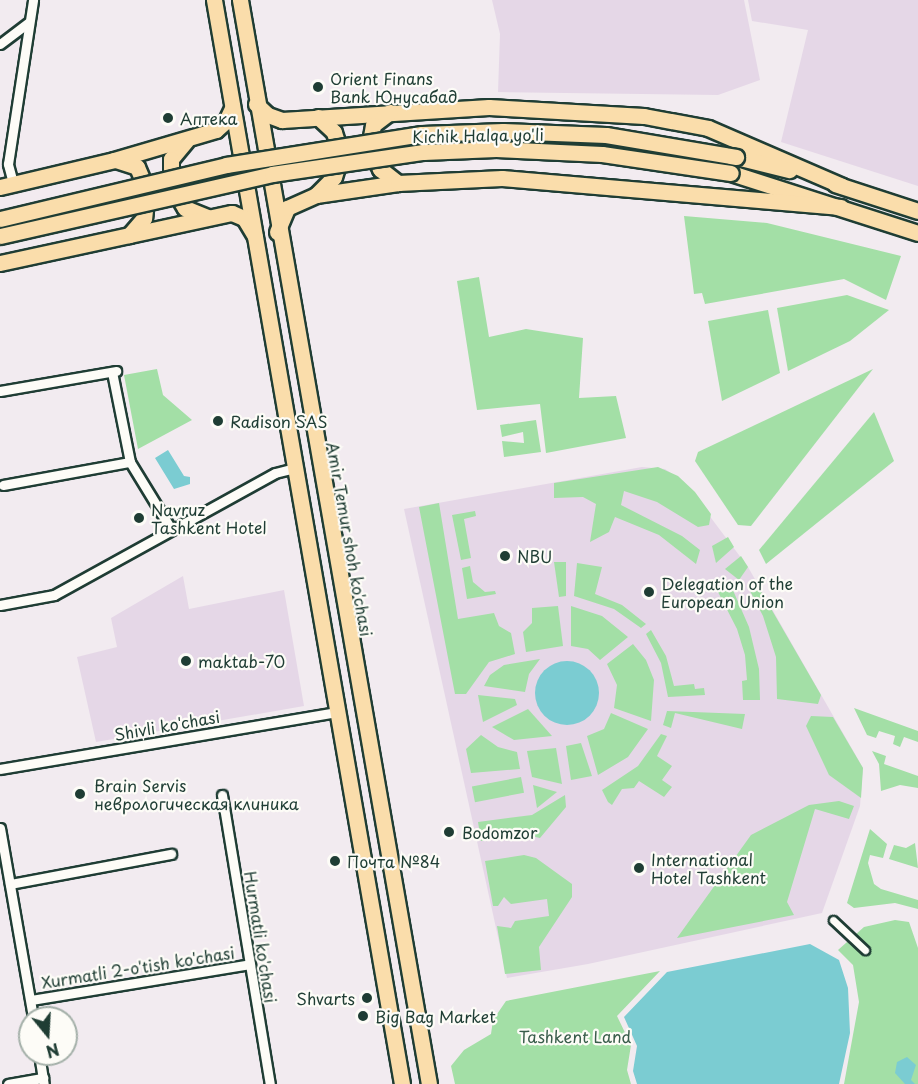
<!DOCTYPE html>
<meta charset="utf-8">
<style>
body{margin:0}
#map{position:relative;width:918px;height:1084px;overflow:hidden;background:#f2ebf0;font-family:"Playpen Sans",sans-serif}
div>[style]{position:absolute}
.built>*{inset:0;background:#e5d7e7}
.green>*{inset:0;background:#a3dfa6;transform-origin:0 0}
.water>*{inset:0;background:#7bccd2}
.round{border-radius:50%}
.roads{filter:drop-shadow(2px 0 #1f3d34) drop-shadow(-2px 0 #1f3d34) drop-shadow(0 2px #1f3d34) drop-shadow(0 -2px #1f3d34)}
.pedestrian>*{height:7px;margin:-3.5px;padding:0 3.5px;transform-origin:3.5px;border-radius:3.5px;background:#fdfcf7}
.minor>*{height:9px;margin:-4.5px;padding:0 4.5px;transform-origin:4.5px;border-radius:4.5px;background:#fdfcf7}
.primary>*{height:15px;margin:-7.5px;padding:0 7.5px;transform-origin:7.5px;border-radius:7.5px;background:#faddab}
.trunk>*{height:15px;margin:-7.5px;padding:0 7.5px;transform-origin:7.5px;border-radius:7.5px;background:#faddab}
.bridges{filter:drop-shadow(2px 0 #1f3d34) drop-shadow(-2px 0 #1f3d34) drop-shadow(0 2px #1f3d34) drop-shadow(0 -2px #1f3d34)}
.trunk-bridge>*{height:15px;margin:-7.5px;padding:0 7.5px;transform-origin:7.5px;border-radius:7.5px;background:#faddab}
.dots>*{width:16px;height:16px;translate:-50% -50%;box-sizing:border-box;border:3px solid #fdfcf7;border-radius:50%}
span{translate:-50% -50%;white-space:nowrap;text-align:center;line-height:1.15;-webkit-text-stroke:4.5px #fdfcf7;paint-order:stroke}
.poi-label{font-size:16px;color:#1f3d34}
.left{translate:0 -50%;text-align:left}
.right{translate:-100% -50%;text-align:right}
.street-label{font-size:16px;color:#1f3d34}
.park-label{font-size:16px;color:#395d4b}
.north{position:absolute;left:18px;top:1006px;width:60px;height:60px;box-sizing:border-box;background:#fdfcf7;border:2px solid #a4b0a9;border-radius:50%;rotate:162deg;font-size:16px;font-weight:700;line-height:24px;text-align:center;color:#1f3d34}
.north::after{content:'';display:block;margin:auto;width:21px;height:27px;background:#1f3d34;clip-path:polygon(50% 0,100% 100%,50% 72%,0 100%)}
</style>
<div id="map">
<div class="built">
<div style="clip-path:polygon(492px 0,744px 0,760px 80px,718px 95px,498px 92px,500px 34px)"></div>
<div style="clip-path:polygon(748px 0,918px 0,918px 186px,781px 142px,808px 30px,752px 21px)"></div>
<div style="clip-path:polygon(642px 467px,665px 469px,684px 482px,748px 567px,863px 768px,860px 806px,822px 913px,588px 964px,507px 978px,404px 509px)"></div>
<div style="clip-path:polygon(183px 576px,189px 609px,284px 590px,304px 706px,96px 742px,77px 657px,117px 647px,111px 618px)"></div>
</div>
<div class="green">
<div style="clip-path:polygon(684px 216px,767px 223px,901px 256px,886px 300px,844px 279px,705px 304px,702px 293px,694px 294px)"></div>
<div style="clip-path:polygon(479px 277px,489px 337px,526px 329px,583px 338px,579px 398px,616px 396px,626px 438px,546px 453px,540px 404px,477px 410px,457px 281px)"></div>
<div style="clip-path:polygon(847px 295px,889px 310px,850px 341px,788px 371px,777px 308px)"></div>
<div style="clip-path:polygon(768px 310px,780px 373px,722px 401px,708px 321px)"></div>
<div style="clip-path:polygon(157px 369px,163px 395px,192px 420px,138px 449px,124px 375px)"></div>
<div style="clip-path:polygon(873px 369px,751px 526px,738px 525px,695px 461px,698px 452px)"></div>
<div style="clip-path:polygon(874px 412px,894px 461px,766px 564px,759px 550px)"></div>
<div style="clip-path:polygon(536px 420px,541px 452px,504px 457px,502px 441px,524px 443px,523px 432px,502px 437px,500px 425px)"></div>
<div style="clip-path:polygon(658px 467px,678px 476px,695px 492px,711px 514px,709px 525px,698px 527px,657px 502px,624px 491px,621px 505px,682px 536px,700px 550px,696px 564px,659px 535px,615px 517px,609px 532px,590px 542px,596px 504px,583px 497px,554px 498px,554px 483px)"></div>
<div style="clip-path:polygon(439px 503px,458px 619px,494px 613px,499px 626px,511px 633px,515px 654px,489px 662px,466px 694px,455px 694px,419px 507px)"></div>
<div style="clip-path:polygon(475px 511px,476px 516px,464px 519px,471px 558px,461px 560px,452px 515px)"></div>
<div style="clip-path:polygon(728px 537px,734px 547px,716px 563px,712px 546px)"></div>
<div style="clip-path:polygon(741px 556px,748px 567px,739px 580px,725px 569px)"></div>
<div style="clip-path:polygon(554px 562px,566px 562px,566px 596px,559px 597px)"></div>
<div style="clip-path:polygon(577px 563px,602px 567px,595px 594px,622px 605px,646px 624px,641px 628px,614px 609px,574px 596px)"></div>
<div style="clip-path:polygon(470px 566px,473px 582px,485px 592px,495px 591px,496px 594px,467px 599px,462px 568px)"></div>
<div style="clip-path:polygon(758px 586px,821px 695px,818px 704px,777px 699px,776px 657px,763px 616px,750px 591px)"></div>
<div style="clip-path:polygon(723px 587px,732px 588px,749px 627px,759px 669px,760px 700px,743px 700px,742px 681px,747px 680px,745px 655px,737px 629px,718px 592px)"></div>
<div style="clip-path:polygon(558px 606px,563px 646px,526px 652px,523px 632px,532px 623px,532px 608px)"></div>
<div style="clip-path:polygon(571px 606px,602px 616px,628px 637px,600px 660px,588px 649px,571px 646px)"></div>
<div style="clip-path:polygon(651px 630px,666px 656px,674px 686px,694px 684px,695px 689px,704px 688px,705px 695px,668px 697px,661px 663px,646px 634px)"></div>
<div style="clip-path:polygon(633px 644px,646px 660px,654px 680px,651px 721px,614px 708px,617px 685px,607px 664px)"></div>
<div style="clip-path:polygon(540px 659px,529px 674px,525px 692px,484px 686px,490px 675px,504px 665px)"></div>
<div style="clip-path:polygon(478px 695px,515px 699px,517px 705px,483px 722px)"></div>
<div style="clip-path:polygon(854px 708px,918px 731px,918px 742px,904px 737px,900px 747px,893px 744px,895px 736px,879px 731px,876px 738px,867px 735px)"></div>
<div style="clip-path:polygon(528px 709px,552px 736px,514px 740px,492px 727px)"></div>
<div style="clip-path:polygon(667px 711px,745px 714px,742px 729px,675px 713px,671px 728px,663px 725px)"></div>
<div style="clip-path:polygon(611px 713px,648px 729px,628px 757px,598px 775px,587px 736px,604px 729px)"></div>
<div style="clip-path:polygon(811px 716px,833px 717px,863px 768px,861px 798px,829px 775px,806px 726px)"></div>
<div style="clip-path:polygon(661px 734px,667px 736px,657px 756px,672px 766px,662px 780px,672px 787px,664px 797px,639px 781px,634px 788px,622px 789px,612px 805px,608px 802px,602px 790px,638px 766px)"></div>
<div style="clip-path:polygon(481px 735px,498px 747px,517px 752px,520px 769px,471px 773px,466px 749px)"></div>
<div style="clip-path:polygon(581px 743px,592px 776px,571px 780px,566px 746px)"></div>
<div style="clip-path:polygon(556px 748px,562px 784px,532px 777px,527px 751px)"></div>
<div style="clip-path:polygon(872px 751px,886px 756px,884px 764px,918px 776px,918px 788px,900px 785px,881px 791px,879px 764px)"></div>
<div style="left:521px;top:777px;width:16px;height:50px;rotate:79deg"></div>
<div style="clip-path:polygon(533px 785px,557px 792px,537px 808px)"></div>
<div style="clip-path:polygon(565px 795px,566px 807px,540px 838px,522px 834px,481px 841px,478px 822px,532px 815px)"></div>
<div style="clip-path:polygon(839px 801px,854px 806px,849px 819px,815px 809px,787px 902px,794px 915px,677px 938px,751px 835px,809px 805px)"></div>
<div style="clip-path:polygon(870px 829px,887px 844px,883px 858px,870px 855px,868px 863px,874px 884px,881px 889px,918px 900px,918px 909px,895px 903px,854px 908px,847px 903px)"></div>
<div style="clip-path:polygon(915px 843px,918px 868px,889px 859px,894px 845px,906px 848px)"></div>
<div style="clip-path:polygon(524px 855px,536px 858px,572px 884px,572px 897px,539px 947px,541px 970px,505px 974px,497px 926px,511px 928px,515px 921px,549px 916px,547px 899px,511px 904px,504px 897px,498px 906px,493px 906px,485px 861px)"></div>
<div style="clip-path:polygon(895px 920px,909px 922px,918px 948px,918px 1084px,844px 1084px,859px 1002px,853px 965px,838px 950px,864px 927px)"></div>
<div style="clip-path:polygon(660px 971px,617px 1016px,631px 1045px,627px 1070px,631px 1084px,455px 1084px,451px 1066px,464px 1050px,491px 1034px,493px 1020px,506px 1001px)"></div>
</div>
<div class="water">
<div style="clip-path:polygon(168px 450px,184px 476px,190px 477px,190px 484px,174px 489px,155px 458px)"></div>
<div class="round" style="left:535px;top:661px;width:64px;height:64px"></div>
<div style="clip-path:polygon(810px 944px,839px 960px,848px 988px,850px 1033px,839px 1084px,637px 1084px,633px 1071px,637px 1046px,624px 1017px,667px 972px)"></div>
<div style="clip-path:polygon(907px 1057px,916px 1065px,911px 1080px,915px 1084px,905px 1084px,895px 1073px,897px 1062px)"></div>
</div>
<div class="roads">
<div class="pedestrian">
<div style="left:833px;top:920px;width:44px;rotate:43.2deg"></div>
</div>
<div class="minor">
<div style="left:0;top:44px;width:35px;rotate:-37deg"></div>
<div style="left:13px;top:183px;width:20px;rotate:-105deg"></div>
<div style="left:8px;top:164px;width:166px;rotate:-81.3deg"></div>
<div style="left:112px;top:372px;width:92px;rotate:78.7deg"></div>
<div style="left:130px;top:462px;width:79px;rotate:58.5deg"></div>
<div style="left:0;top:391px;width:118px;rotate:-9.8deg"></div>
<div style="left:3px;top:485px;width:129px;rotate:-10.3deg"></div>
<div style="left:0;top:605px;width:55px;rotate:-10.5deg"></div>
<div style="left:54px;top:595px;width:252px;rotate:-28.9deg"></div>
<div style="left:275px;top:473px;width:21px;rotate:-14deg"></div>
<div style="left:0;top:769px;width:343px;rotate:-9.6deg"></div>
<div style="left:222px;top:795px;width:293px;rotate:80.6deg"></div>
<div style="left:0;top:828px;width:193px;rotate:80.1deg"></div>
<div style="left:10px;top:884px;width:164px;rotate:-10.6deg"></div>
<div style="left:31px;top:1000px;width:222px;rotate:-9.3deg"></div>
<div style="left:39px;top:1054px;width:30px;rotate:81deg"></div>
<div style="left:8px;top:1084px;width:36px;rotate:-10deg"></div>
</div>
<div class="primary">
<div style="left:214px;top:0;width:1100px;rotate:80.16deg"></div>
<div style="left:240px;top:0;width:1100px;rotate:80.11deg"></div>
</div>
<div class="trunk">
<div style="left:256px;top:104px;width:16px;rotate:43deg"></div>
<div style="left:268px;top:115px;width:15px;rotate:20deg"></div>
<div style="left:282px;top:120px;width:207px;rotate:-3.6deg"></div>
<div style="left:489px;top:107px;width:155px;rotate:3.3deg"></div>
<div style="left:644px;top:116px;width:65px;rotate:10.6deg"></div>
<div style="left:708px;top:128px;width:146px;rotate:23.4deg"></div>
<div style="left:390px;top:112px;width:21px;rotate:143deg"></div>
<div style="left:373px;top:125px;width:22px;rotate:100deg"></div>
<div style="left:369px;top:147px;width:25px;rotate:63deg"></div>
<div style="left:380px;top:169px;width:23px;rotate:38deg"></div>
<div style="left:186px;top:141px;width:23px;rotate:130deg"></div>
<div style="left:171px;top:159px;width:26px;rotate:90deg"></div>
<div style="left:171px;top:185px;width:27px;rotate:59deg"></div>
<div style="left:185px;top:208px;width:24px;rotate:22deg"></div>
<div style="left:736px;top:157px;width:55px;rotate:13.8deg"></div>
<div style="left:116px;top:160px;width:22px;rotate:18deg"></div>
<div style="left:137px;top:167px;width:26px;rotate:67deg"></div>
<div style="left:147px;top:191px;width:27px;rotate:96deg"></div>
<div style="left:144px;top:218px;width:23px;rotate:131deg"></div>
<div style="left:731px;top:173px;width:196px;rotate:17.8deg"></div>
<div style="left:835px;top:184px;width:87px;rotate:18deg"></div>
<div style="left:0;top:187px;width:117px;rotate:-13.3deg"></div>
<div style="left:114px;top:160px;width:106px;rotate:-16.4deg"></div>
<div style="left:216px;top:130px;width:13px;rotate:-42deg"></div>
<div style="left:226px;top:121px;width:14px;rotate:-65deg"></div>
<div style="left:316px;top:195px;width:25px;rotate:-45deg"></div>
<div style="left:334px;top:177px;width:24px;rotate:-73deg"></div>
<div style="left:341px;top:154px;width:23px;rotate:-108deg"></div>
<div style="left:334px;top:132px;width:22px;rotate:-137deg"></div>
<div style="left:277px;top:232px;width:26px;rotate:-67deg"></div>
<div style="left:287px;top:208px;width:32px;rotate:-24deg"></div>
<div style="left:316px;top:195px;width:83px;rotate:-8.3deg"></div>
<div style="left:398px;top:183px;width:104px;rotate:-2.8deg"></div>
<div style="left:502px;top:178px;width:340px;rotate:4.9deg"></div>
<div style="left:0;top:263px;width:237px;rotate:-12.2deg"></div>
<div style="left:232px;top:213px;width:13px;rotate:23deg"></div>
<div style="left:244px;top:218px;width:21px;rotate:59deg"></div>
</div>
</div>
<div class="bridges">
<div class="trunk-bridge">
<div style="left:0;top:219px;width:232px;rotate:-13.4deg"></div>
<div style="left:226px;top:165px;width:198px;rotate:-9deg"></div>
<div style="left:422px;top:134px;width:81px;rotate:-2.1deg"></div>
<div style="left:503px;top:131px;width:103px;rotate:2.2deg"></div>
<div style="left:606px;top:135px;width:132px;rotate:9.6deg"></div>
<div style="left:0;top:236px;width:279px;rotate:-12.8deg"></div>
<div style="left:272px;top:174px;width:153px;rotate:-8.3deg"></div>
<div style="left:423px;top:152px;width:73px;rotate:-2.4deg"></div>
<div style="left:496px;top:149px;width:106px;rotate:2.7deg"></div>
<div style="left:602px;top:154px;width:130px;rotate:8.4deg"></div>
</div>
</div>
<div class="dots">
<div style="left:318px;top:87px;background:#1f3d34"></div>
<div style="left:168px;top:118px;background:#1f3d34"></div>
<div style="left:218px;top:421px;background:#1f3d34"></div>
<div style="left:139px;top:518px;background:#1f3d34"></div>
<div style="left:505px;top:556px;background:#1f3d34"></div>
<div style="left:649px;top:592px;background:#1f3d34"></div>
<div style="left:186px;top:661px;background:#1f3d34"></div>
<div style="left:80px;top:794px;background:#1f3d34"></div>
<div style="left:449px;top:832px;background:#1f3d34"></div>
<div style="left:335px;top:861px;background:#1f3d34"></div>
<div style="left:639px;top:868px;background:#1f3d34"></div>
<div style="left:367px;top:998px;background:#1f3d34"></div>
<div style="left:363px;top:1016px;background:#1f3d34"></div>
</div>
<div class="poi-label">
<span class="left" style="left:330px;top:87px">Orient Finans<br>Bank Юнусабад</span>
<span class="left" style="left:180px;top:118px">Аптека</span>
<span class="left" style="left:230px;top:421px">Radison SAS</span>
<span class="left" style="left:151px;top:518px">Navruz<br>Tashkent Hotel</span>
<span class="left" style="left:517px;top:556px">NBU</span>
<span class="left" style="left:661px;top:592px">Delegation of the<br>European Union</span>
<span class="left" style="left:198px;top:661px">maktab-70</span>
<span class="left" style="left:94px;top:794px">Brain Servis<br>неврологическая клиника</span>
<span class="left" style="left:462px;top:832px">Bodomzor</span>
<span class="left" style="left:651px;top:868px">International<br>Hotel Tashkent</span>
<span class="left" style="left:347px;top:861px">Почта №84</span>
<span class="right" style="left:355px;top:998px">Shvarts</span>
<span class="left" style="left:375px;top:1016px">Big Bag Market</span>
</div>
<div class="street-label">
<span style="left:478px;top:135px;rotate:-1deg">Kichik Halqa yo'li</span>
<span style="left:350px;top:539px;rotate:80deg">Amir Temur shoh ko'chasi</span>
<span style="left:167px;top:725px;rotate:-10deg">Shivli ko'chasi</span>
<span style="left:261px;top:937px;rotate:81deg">Hurmatli ko'chasi</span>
<span style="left:138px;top:967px;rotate:-9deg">Xurmatli 2-o'tish ko'chasi</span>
</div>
<div class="park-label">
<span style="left:575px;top:1036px">Tashkent Land</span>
</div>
<div class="north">N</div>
</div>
